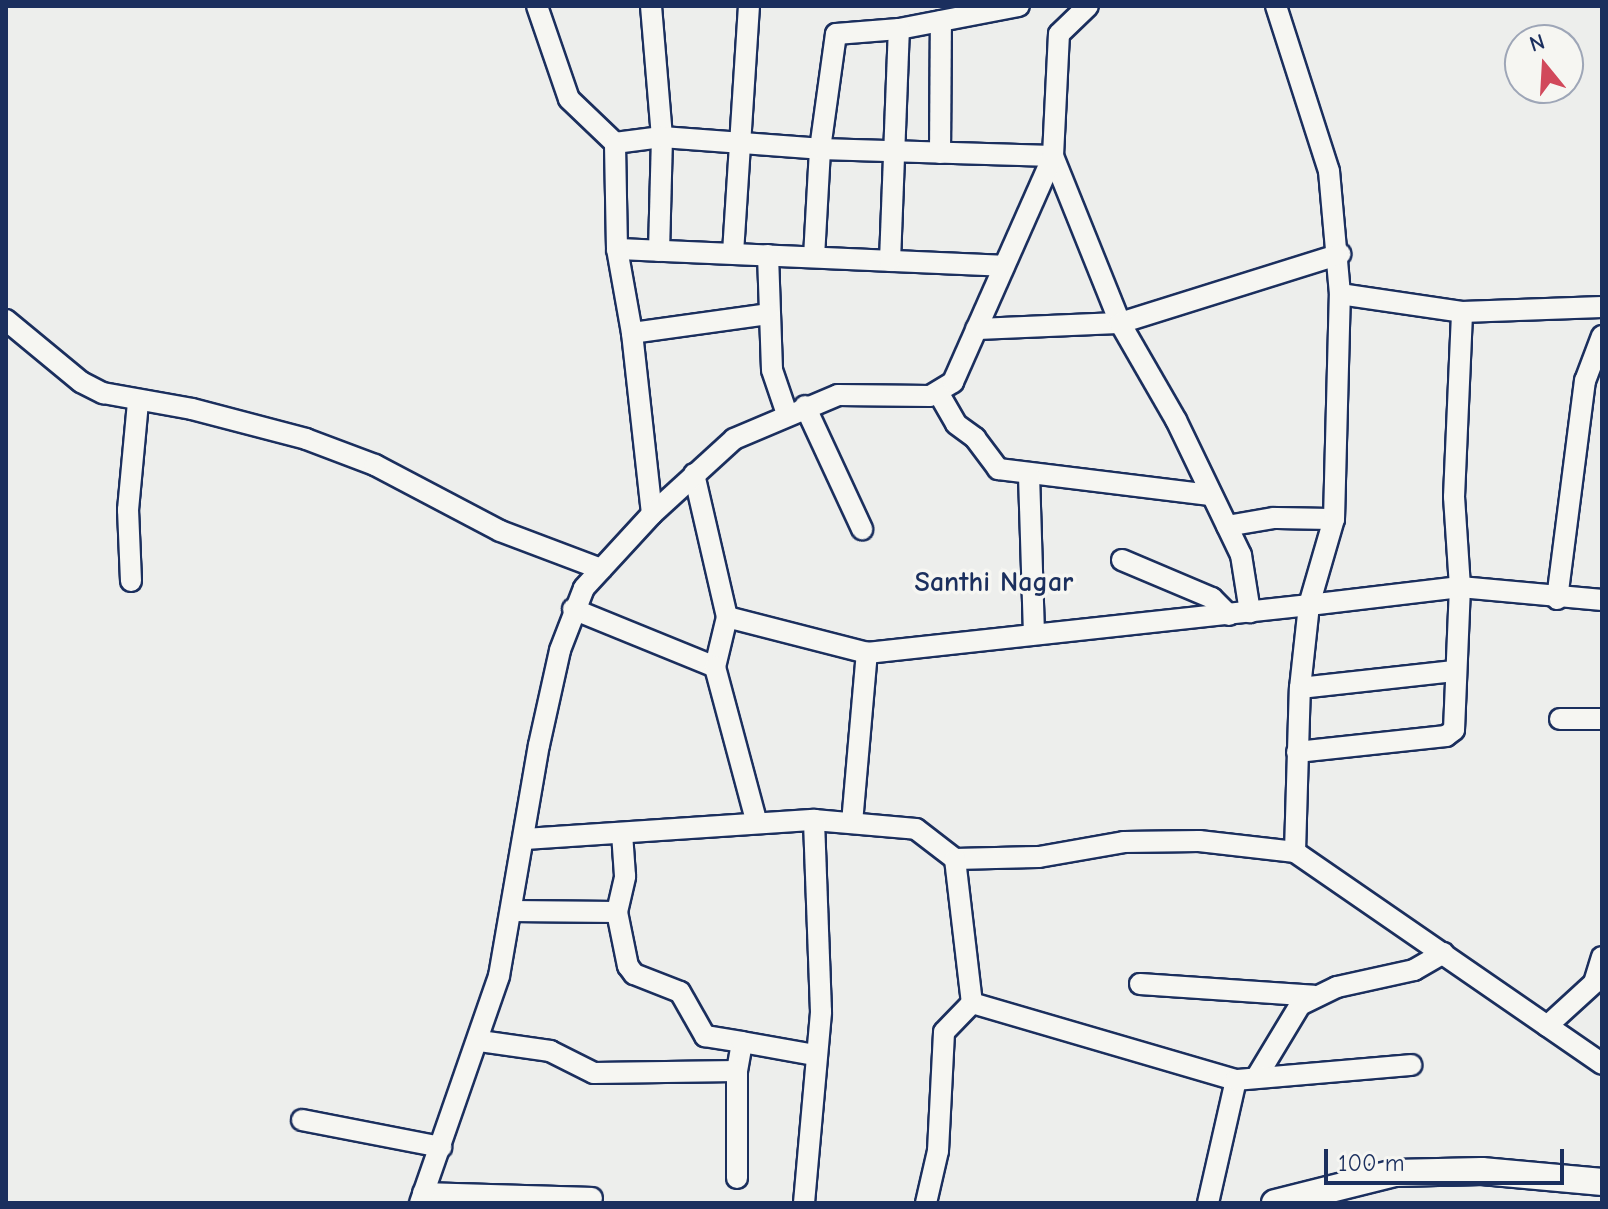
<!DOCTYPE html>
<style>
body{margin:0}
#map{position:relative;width:1608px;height:1209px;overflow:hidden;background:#edeeec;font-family:"Comic Neue",sans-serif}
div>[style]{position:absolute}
.roads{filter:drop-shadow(2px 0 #1b2f5e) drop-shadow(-2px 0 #1b2f5e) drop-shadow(0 2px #1b2f5e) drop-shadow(0 -2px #1b2f5e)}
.minor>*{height:20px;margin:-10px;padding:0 10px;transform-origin:10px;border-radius:10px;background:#f6f6f2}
.major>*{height:26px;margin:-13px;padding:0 13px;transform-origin:13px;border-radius:13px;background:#f6f6f2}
span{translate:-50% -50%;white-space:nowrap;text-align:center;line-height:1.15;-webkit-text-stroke:7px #f6f6f2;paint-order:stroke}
.neighbourhood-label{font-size:28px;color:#1b2f5e;font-weight:700}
.frame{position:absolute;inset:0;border:8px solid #1b2f5e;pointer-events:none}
.north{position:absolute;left:1504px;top:24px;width:80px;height:80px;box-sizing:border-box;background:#f6f6f2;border:2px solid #9ea6b7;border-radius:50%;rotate:342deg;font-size:22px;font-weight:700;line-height:32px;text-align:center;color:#1b2f5e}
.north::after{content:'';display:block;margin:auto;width:28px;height:36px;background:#d1495b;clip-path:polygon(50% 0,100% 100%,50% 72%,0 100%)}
.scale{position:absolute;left:1324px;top:1149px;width:240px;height:36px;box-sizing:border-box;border:4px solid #1b2f5e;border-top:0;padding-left:10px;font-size:24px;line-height:28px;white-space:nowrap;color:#1b2f5e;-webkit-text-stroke:6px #f6f6f2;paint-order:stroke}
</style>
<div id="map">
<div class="roads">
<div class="minor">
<div style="left:537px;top:6px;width:98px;rotate:71deg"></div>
<div style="left:569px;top:99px;width:64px;rotate:43.7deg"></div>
<div style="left:651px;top:6px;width:131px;rotate:85.2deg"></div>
<div style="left:662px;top:137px;width:114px;rotate:91.5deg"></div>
<div style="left:1276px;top:6px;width:173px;rotate:72.2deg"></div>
<div style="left:1329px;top:171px;width:123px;rotate:84.9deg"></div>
<div style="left:940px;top:153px;width:132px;rotate:-89.6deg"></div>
<div style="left:617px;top:249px;width:387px;rotate:2.5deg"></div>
<div style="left:733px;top:253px;width:248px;rotate:-86.3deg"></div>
<div style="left:768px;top:255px;width:115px;rotate:88deg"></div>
<div style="left:772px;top:370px;width:46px;rotate:71.2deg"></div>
<div style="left:814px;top:257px;width:108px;rotate:-86.8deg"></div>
<div style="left:820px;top:149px;width:116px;rotate:-82.1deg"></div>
<div style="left:836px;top:34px;width:63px;rotate:-4.5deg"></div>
<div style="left:899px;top:29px;width:122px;rotate:-10.9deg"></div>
<div style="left:890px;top:261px;width:232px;rotate:-87.8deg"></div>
<div style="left:6px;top:320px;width:97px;rotate:39.6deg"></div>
<div style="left:81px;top:382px;width:25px;rotate:27deg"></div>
<div style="left:103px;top:393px;width:90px;rotate:10.2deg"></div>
<div style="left:192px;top:409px;width:118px;rotate:14.7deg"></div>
<div style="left:306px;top:439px;width:74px;rotate:20.6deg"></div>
<div style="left:375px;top:465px;width:141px;rotate:27.8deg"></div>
<div style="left:500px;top:531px;width:108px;rotate:20.6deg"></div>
<div style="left:976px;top:329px;width:144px;rotate:-2.4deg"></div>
<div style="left:1120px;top:323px;width:231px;rotate:-17.4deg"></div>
<div style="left:632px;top:333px;width:138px;rotate:-7.9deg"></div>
<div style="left:939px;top:394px;width:34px;rotate:60deg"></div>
<div style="left:956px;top:424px;width:24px;rotate:36deg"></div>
<div style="left:975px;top:438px;width:39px;rotate:53deg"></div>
<div style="left:998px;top:469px;width:214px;rotate:7deg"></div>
<div style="left:805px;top:406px;width:136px;rotate:65.1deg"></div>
<div style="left:694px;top:474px;width:147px;rotate:77deg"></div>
<div style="left:727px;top:617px;width:51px;rotate:103.5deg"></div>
<div style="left:1029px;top:475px;width:159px;rotate:88.2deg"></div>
<div style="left:652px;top:514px;width:182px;rotate:-96.3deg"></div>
<div style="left:632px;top:333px;width:85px;rotate:-100.1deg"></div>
<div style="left:617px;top:249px;width:106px;rotate:-91.1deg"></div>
<div style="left:615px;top:143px;width:47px;rotate:-7.3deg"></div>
<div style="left:662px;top:137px;width:158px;rotate:4.3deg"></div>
<div style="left:820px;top:149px;width:233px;rotate:1.7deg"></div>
<div style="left:1053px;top:156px;width:180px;rotate:68.1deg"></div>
<div style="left:1120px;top:323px;width:112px;rotate:60deg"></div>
<div style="left:1176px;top:420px;width:150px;rotate:64.3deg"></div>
<div style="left:1241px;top:555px;width:58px;rotate:81deg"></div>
<div style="left:1227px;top:526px;width:48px;rotate:-9.7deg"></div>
<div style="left:1274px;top:518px;width:60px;rotate:1deg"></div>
<div style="left:1122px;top:560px;width:98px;rotate:22.9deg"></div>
<div style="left:1212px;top:598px;width:24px;rotate:45deg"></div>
<div style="left:131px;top:581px;width:71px;rotate:-92.4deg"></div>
<div style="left:128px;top:510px;width:108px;rotate:-84.7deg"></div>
<div style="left:1557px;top:599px;width:220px;rotate:-82.7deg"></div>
<div style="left:1585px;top:381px;width:48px;rotate:-69.3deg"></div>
<div style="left:573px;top:609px;width:153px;rotate:22.2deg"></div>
<div style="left:715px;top:667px;width:158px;rotate:75deg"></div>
<div style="left:727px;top:617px;width:145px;rotate:14.4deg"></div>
<div style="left:867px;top:653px;width:445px;rotate:-6.2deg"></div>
<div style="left:1309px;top:605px;width:90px;rotate:-73.8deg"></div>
<div style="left:1334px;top:519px;width:225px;rotate:-88.5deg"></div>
<div style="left:1340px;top:294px;width:123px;rotate:8.4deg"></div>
<div style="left:1462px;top:312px;width:140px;rotate:-2deg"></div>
<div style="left:1300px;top:688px;width:155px;rotate:-6.3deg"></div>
<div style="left:1560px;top:719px;width:42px"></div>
<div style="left:1297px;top:752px;width:150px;rotate:-6.1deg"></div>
<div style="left:1446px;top:736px;width:10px;rotate:-37deg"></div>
<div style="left:1454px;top:730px;width:143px;rotate:-87.6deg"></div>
<div style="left:1460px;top:587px;width:90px;rotate:-93.8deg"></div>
<div style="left:1454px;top:497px;width:185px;rotate:-87.5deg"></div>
<div style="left:852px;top:823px;width:171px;rotate:-85deg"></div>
<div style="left:525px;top:839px;width:290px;rotate:-3.8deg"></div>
<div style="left:814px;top:820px;width:102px;rotate:5deg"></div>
<div style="left:916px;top:829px;width:49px;rotate:37.6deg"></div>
<div style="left:955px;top:859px;width:84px;rotate:-1.4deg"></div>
<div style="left:1039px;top:857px;width:86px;rotate:-10deg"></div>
<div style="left:1124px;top:842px;width:75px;rotate:-0.8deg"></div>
<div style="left:1199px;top:841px;width:97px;rotate:6.5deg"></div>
<div style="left:1295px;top:852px;width:373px;rotate:34.6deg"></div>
<div style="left:1295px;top:852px;width:164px;rotate:-88.3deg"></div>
<div style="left:1300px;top:688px;width:83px;rotate:-83.8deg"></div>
<div style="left:1309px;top:605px;width:152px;rotate:-6.8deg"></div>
<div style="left:1460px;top:587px;width:143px;rotate:5.2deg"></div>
<div style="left:955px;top:859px;width:145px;rotate:83.3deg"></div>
<div style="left:972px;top:1003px;width:275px;rotate:16.3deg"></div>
<div style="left:511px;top:911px;width:106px;rotate:0.5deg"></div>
<div style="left:617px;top:912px;width:55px;rotate:78.5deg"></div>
<div style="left:628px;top:966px;width:10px;rotate:53deg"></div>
<div style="left:634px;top:974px;width:49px;rotate:21.4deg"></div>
<div style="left:680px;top:992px;width:51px;rotate:60.4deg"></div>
<div style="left:705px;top:1036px;width:37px;rotate:9deg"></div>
<div style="left:617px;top:912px;width:37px;rotate:-77deg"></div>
<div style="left:625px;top:876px;width:43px;rotate:-94deg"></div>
<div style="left:1140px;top:984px;width:174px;rotate:3.9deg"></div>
<div style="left:1547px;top:1026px;width:64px;rotate:-42.5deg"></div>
<div style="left:1594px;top:983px;width:27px;rotate:-73deg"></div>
<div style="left:480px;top:1041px;width:71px;rotate:8.1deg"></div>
<div style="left:550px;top:1051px;width:49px;rotate:26.6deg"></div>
<div style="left:594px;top:1073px;width:143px;rotate:-0.8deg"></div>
<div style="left:737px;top:1071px;width:29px;rotate:-80deg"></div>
<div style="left:742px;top:1042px;width:73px;rotate:10.2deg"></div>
<div style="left:1256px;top:1078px;width:85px;rotate:-58.9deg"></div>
<div style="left:1300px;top:1005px;width:41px;rotate:-25.9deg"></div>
<div style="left:1337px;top:987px;width:79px;rotate:-12.4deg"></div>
<div style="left:1414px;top:970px;width:34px;rotate:-30deg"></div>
<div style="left:302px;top:1120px;width:142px;rotate:11deg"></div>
<div style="left:737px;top:1178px;width:107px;rotate:-90deg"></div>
<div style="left:423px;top:1193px;width:169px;rotate:1.7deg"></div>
<div style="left:420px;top:1203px;width:240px;rotate:-70.8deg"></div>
<div style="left:499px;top:976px;width:234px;rotate:-80.2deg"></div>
<div style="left:539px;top:745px;width:97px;rotate:-77.5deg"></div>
<div style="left:560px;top:650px;width:66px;rotate:-68.8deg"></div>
<div style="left:584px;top:588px;width:100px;rotate:-47.4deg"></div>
<div style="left:652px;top:514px;width:111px;rotate:-42.4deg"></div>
<div style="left:734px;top:439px;width:113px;rotate:-22.9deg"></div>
<div style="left:838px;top:395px;width:92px;rotate:0.6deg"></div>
<div style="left:930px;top:396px;width:27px;rotate:-31deg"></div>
<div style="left:953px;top:382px;width:247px;rotate:-66.1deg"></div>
<div style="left:1053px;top:156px;width:122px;rotate:-87.2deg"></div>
<div style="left:1059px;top:34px;width:40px;rotate:-44deg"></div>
<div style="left:804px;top:1203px;width:192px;rotate:-84.9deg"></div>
<div style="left:821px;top:1012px;width:192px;rotate:-92.1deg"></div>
<div style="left:926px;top:1203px;width:53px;rotate:-77deg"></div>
<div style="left:938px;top:1151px;width:119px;rotate:-87.1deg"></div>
<div style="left:944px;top:1032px;width:40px;rotate:-46deg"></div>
<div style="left:1208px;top:1203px;width:126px;rotate:-77.2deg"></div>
<div style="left:1236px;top:1080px;width:176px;rotate:-4.9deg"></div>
</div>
<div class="major">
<div style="left:1275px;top:1203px;width:123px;rotate:-14.1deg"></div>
<div style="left:1394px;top:1173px;width:88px;rotate:-1.3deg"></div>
<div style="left:1482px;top:1171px;width:121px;rotate:5.2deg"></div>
</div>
</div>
<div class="neighbourhood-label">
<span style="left:994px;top:582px">Santhi Nagar</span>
</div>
<div class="frame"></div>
<div class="north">N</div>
<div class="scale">100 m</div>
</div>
